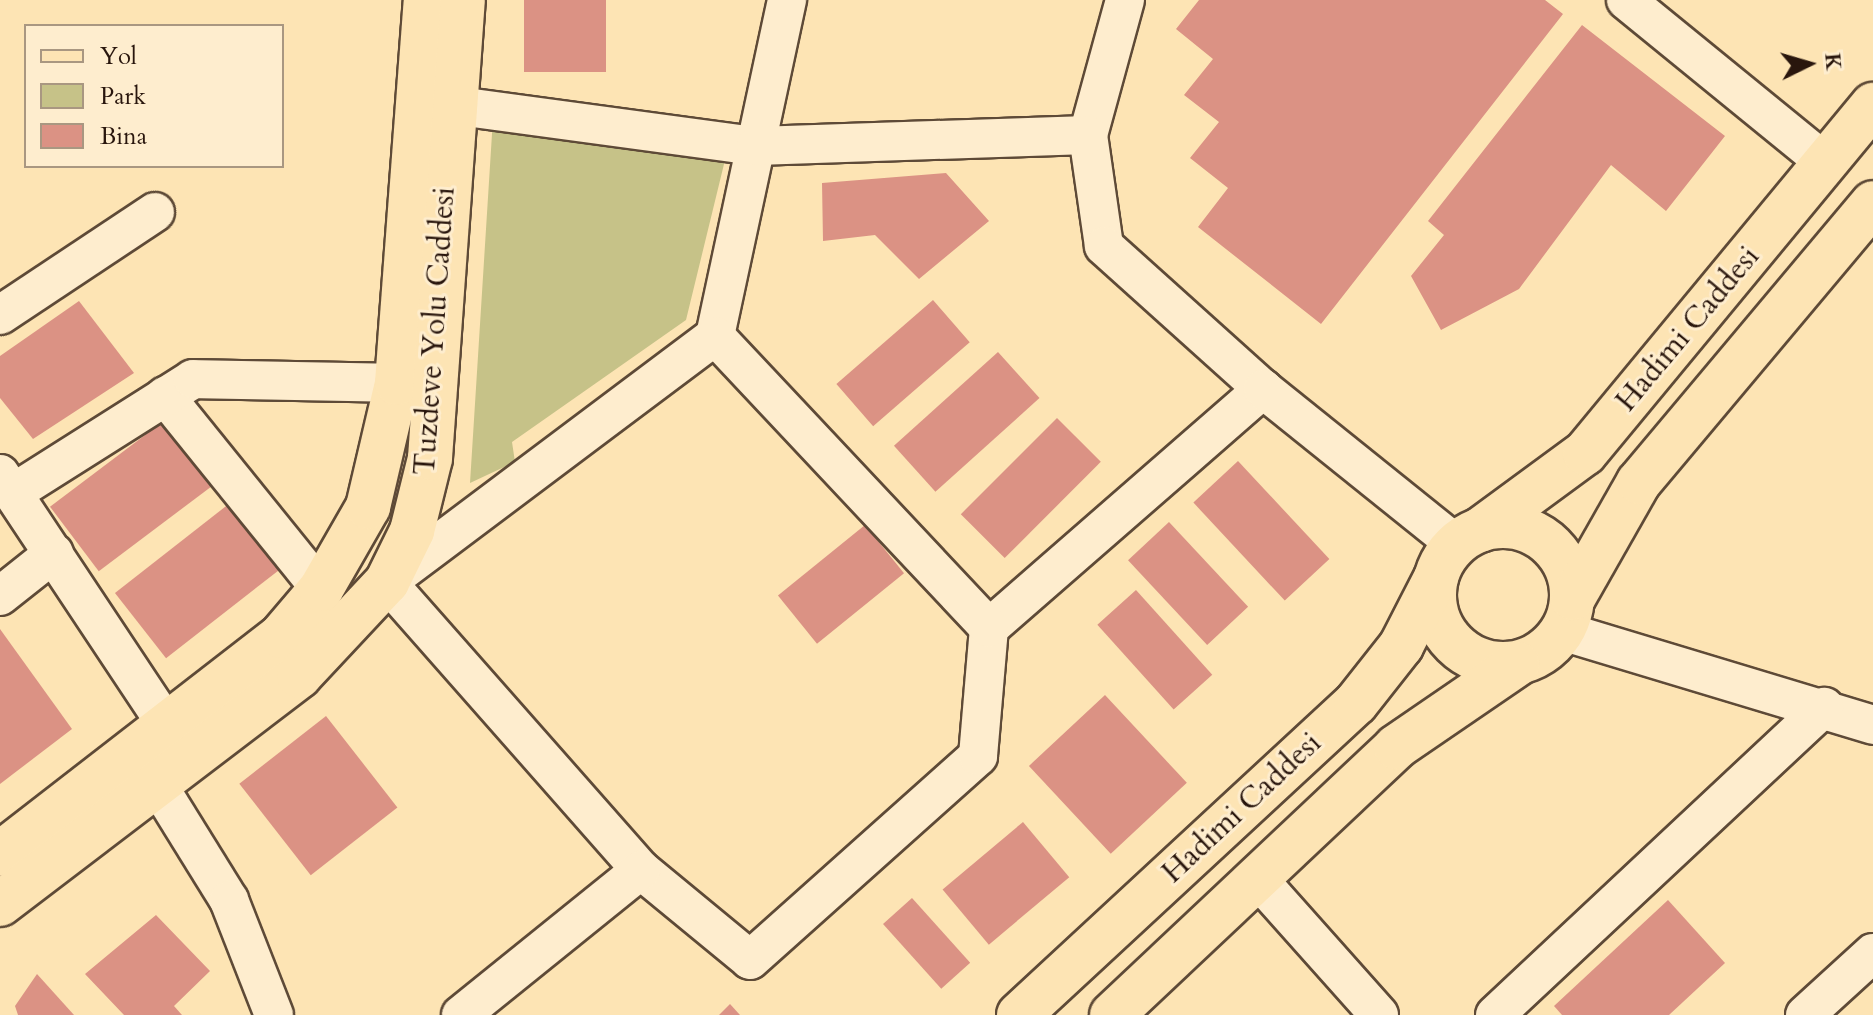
<!DOCTYPE html>
<style>
body{margin:0}
#map{position:relative;width:1873px;height:1015px;overflow:hidden;background:#fde4b4;font-family:Cardo,serif}
div>[style]{position:absolute}
.green>*{inset:0;background:#c6c288}
.building>*{inset:0;background:#db9284;transform-origin:0 0}
.roads{filter:drop-shadow(2px 0 #5e4a37) drop-shadow(-2px 0 #5e4a37) drop-shadow(0 2px #5e4a37) drop-shadow(0 -2px #5e4a37)}
.minor>*{height:38px;margin:-19px;padding:0 19px;transform-origin:19px;border-radius:19px;background:#feedce}
.major>*{height:44px;margin:-22px;padding:0 22px;transform-origin:22px;border-radius:22px;background:#fde4b4}
.major>.ring{margin:-22px;padding:0;box-sizing:content-box;background:none;border:44px solid #fde4b4;border-radius:50%}
span{translate:-50% -50%;white-space:nowrap;text-align:center;line-height:1.15;-webkit-text-stroke:6px #feedce;paint-order:stroke}
.street-label{font-size:30px;color:#29160d}
.legend{position:absolute;left:24px;top:24px;width:260px;height:144px;box-sizing:border-box;background:#feedce;border:2px solid #a99781;margin:0;padding:10px 14px;list-style:none;font-size:24px;color:#29160d}
.legend li{display:flex;align-items:center;gap:16px;height:40px}
.legend b{width:40px;border:2px solid #a99781}
.north{position:absolute;left:1769px;top:24px;width:80px;height:80px;-webkit-text-stroke:6px #feedce;paint-order:stroke;rotate:85deg;font-size:22px;font-weight:700;line-height:32px;text-align:center;color:#29160d}
.north::after{content:'';display:block;margin:auto;width:28px;height:36px;background:#29160d;clip-path:polygon(50% 0,100% 100%,50% 72%,0 100%)}
</style>
<div id="map">
<div class="green">
<div style="clip-path:polygon(493px 118px,725px 160px,686px 320px,512px 442px,515px 462px,470px 483px)"></div>
</div>
<div class="building">
<div style="left:524px;top:0;width:82px;height:72px"></div>
<div style="clip-path:polygon(1199px 0,1545px 0,1563px 14px,1321px 324px,1198px 227px,1228px 188px,1190px 158px,1219px 122px,1184px 95px,1213px 59px,1176px 29px)"></div>
<div style="clip-path:polygon(1582px 25px,1725px 136px,1666px 211px,1611px 165px,1519px 289px,1441px 330px,1411px 276px,1444px 235px,1428px 221px)"></div>
<div style="clip-path:polygon(946px 173px,989px 221px,919px 279px,875px 235px,823px 241px,822px 183px)"></div>
<div style="left:933px;top:300px;width:56px;height:128px;rotate:49deg"></div>
<div style="clip-path:polygon(79px 301px,134px 373px,33px 439px,0 398px,0 356px)"></div>
<div style="left:998px;top:352px;width:62px;height:140px;rotate:48deg"></div>
<div style="left:169px;top:417px;width:81px;height:149px;rotate:53deg"></div>
<div style="left:1057px;top:418px;width:62px;height:136px;rotate:45deg"></div>
<div style="left:1238px;top:461px;width:134px;height:61px;rotate:47deg"></div>
<div style="left:230px;top:503px;width:83px;height:146px;rotate:52deg"></div>
<div style="left:1169px;top:522px;width:116px;height:56px;rotate:47deg"></div>
<div style="left:865px;top:525px;width:62px;height:112px;rotate:51deg"></div>
<div style="left:1136px;top:590px;width:114px;height:52px;rotate:48deg"></div>
<div style="clip-path:polygon(0 629px,72px 729px,0 784px)"></div>
<div style="left:1105px;top:695px;width:120px;height:104px;rotate:47deg"></div>
<div style="left:326px;top:716px;width:116px;height:110px;rotate:52deg"></div>
<div style="left:1023px;top:822px;width:72px;height:105px;rotate:50deg"></div>
<div style="left:912px;top:898px;width:87px;height:39px;rotate:48deg"></div>
<div style="clip-path:polygon(1668px 900px,1725px 963px,1669px 1015px,1562px 1015px,1554px 1006px)"></div>
<div style="clip-path:polygon(156px 915px,210px 971px,174px 1006px,182px 1015px,124px 1015px,85px 974px)"></div>
<div style="clip-path:polygon(37px 974px,74px 1015px,18px 1015px,15px 1006px)"></div>
<div style="clip-path:polygon(730px 1004px,740px 1015px,719px 1015px)"></div>
</div>
<div class="roads">
<div class="minor">
<div style="left:787px;top:0;width:344px;rotate:102.1deg"></div>
<div style="left:715px;top:336px;width:410px;rotate:143.1deg"></div>
<div style="left:387px;top:582px;width:384px;rotate:48.6deg"></div>
<div style="left:641px;top:870px;width:141px;rotate:39.5deg"></div>
<div style="left:750px;top:960px;width:306px;rotate:-41.8deg"></div>
<div style="left:978px;top:756px;width:128px;rotate:-85.1deg"></div>
<div style="left:989px;top:628px;width:364px;rotate:-41.1deg"></div>
<div style="left:1125px;top:0;width:140px;rotate:105.3deg"></div>
<div style="left:1088px;top:135px;width:112px;rotate:81.8deg"></div>
<div style="left:1104px;top:246px;width:214px;rotate:42deg"></div>
<div style="left:1263px;top:389px;width:249px;rotate:38.8deg"></div>
<div style="left:1626px;top:0;width:258px;rotate:39.2deg"></div>
<div style="left:451px;top:105px;width:308px;rotate:7.7deg"></div>
<div style="left:756px;top:146px;width:332px;rotate:-1.9deg"></div>
<div style="left:0;top:315px;width:186px;rotate:-33.6deg"></div>
<div style="left:715px;top:336px;width:400px;rotate:46.8deg"></div>
<div style="left:165px;top:396px;width:248px;rotate:51.1deg"></div>
<div style="left:0;top:474px;width:304px;rotate:56.4deg"></div>
<div style="left:13px;top:493px;width:213px;rotate:-32.3deg"></div>
<div style="left:193px;top:379px;width:204px;rotate:1.1deg"></div>
<div style="left:0;top:596px;width:69px;rotate:-38.5deg"></div>
<div style="left:1562px;top:631px;width:325px;rotate:16.8deg"></div>
<div style="left:157px;top:784px;width:137px;rotate:58.2deg"></div>
<div style="left:229px;top:900px;width:123px;rotate:68.6deg"></div>
<div style="left:1258px;top:879px;width:182px;rotate:48.3deg"></div>
<div style="left:461px;top:1015px;width:231px;rotate:-38.9deg"></div>
<div style="left:1495px;top:1015px;width:451px;rotate:-43.1deg"></div>
<div style="left:1805px;top:1015px;width:92px;rotate:-42.4deg"></div>
</div>
<div class="major">
<div class="ring" style="left:1434px;top:526px;width:94px;height:94px"></div>
<div style="left:1480px;top:530px;width:130px;rotate:-36.3deg"></div>
<div style="left:1585px;top:453px;width:452px;rotate:-50.4deg"></div>
<div style="left:1573px;top:598px;width:133px;rotate:-60.4deg"></div>
<div style="left:1639px;top:482px;width:364px;rotate:-50deg"></div>
<div style="left:0;top:854px;width:356px;rotate:-37.8deg"></div>
<div style="left:281px;top:636px;width:62px;rotate:-49.6deg"></div>
<div style="left:321px;top:589px;width:95px;rotate:-60.2deg"></div>
<div style="left:368px;top:507px;width:127px;rotate:-76.8deg"></div>
<div style="left:397px;top:383px;width:384px;rotate:-85.7deg"></div>
<div style="left:0;top:904px;width:376px;rotate:-37.3deg"></div>
<div style="left:299px;top:676px;width:129px;rotate:-46.9deg"></div>
<div style="left:387px;top:582px;width:57px;rotate:-63.9deg"></div>
<div style="left:412px;top:531px;width:75px;rotate:-76.1deg"></div>
<div style="left:430px;top:458px;width:459px;rotate:-85.9deg"></div>
<div style="left:1019px;top:1015px;width:459px;rotate:-42.8deg"></div>
<div style="left:1356px;top:703px;width:73px;rotate:-51.7deg"></div>
<div style="left:1401px;top:646px;width:76px;rotate:-62.8deg"></div>
<div style="left:1112px;top:1015px;width:390px;rotate:-43.3deg"></div>
<div style="left:1396px;top:747px;width:147px;rotate:-34.4deg"></div>
</div>
</div>
<div class="street-label">
<span style="left:1688px;top:329px;rotate:-50deg">Hadimi Caddesi</span>
<span style="left:435px;top:331px;rotate:-86deg">Tuzdeve Yolu Caddesi</span>
<span style="left:1242px;top:808px;rotate:-43deg">Hadimi Caddesi</span>
</div>
<ul class="legend">
<li><b style="height:10px;background:#fde4b4"></b>Yol</li>
<li><b style="height:22px;background:#c6c288"></b>Park</li>
<li><b style="height:22px;background:#db9284"></b>Bina</li>
</ul>
<div class="north">K</div>
</div>
